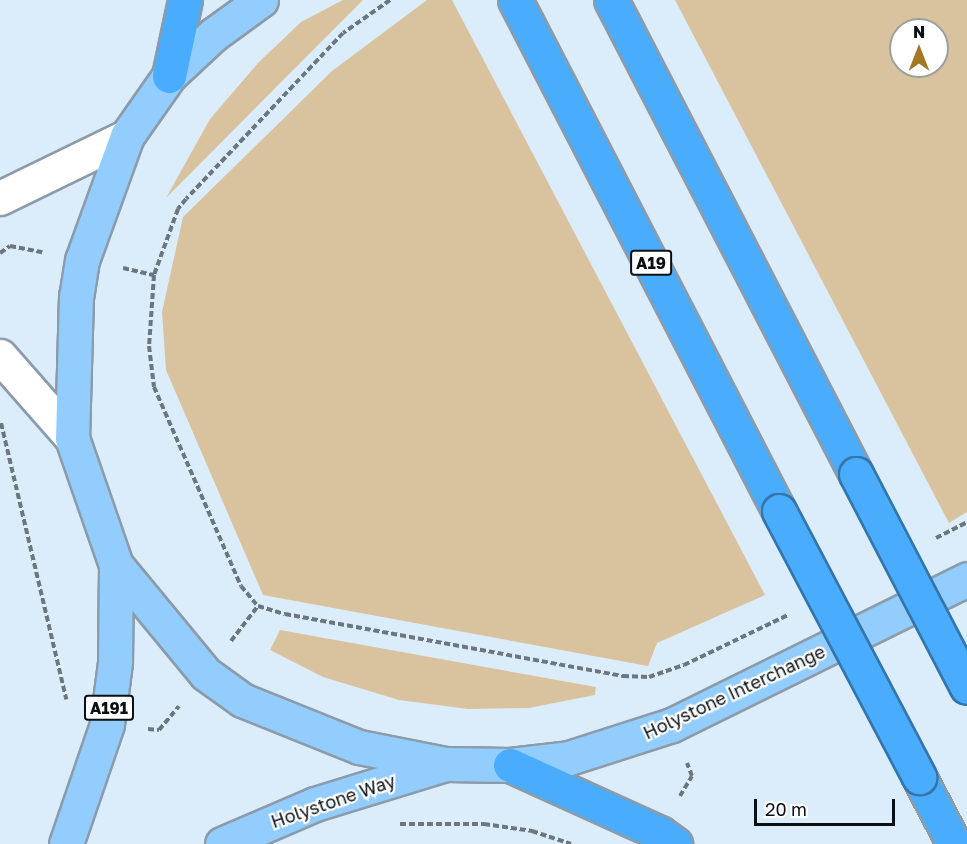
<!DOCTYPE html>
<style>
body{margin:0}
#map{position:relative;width:967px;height:844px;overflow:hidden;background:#dbecfb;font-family:"Golos Text",sans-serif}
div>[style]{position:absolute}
.green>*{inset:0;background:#d9c39f}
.path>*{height:4px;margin-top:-2px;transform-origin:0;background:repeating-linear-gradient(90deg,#6b767f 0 6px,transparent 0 9px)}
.roads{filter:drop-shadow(2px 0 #8c9baa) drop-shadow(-2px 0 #8c9baa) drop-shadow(0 2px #8c9baa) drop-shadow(0 -2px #8c9baa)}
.secondary>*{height:33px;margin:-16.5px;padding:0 16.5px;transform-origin:16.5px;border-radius:16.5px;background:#fff}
.primary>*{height:33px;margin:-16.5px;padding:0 16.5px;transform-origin:16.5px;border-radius:16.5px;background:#92cdfd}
.highway>*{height:33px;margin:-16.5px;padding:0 16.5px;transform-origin:16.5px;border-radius:16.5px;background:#4aacfc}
.bridges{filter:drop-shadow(2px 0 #3475ab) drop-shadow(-2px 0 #3475ab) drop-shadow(0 2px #3475ab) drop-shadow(0 -2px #3475ab)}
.highway-bridge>*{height:33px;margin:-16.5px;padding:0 16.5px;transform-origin:16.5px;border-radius:16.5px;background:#4aacfc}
span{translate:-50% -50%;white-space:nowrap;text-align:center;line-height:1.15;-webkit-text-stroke:4.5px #fff;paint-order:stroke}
.shield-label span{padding:2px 4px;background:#fff;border:2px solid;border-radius:4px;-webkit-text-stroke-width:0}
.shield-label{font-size:16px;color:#0b1015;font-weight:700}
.street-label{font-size:18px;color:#0b1015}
.north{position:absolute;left:889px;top:18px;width:60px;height:60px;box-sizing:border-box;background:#fff;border:2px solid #9d9fa1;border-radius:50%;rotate:0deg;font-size:16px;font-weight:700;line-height:24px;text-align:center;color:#0b1015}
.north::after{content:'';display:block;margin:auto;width:21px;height:27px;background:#a27827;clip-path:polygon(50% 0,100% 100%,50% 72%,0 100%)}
.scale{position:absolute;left:754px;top:799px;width:141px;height:27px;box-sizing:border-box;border:3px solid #0b1015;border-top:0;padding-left:8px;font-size:18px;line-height:21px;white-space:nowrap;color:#0b1015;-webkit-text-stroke:4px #fff;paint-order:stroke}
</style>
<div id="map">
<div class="green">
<div style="clip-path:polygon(343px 0,363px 0,166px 198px,210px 119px,259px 62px,301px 22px)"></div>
<div style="clip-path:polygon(427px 0,452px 0,765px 595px,657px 643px,648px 666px,263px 595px,166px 370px,162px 312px,183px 217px,332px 71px)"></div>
<div style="clip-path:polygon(evenodd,675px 0,967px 0,967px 512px,949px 523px,675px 0,901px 30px,937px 30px,937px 66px,901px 66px,901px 30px)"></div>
<div style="clip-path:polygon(280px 630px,596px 687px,595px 695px,529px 708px,468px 709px,399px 700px,323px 677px,270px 650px)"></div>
</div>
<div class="path">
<div style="left:390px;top:0;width:57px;rotate:144.9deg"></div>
<div style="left:343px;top:33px;width:228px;rotate:133.4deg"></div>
<div style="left:186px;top:199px;width:13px;rotate:129deg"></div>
<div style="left:178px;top:209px;width:70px;rotate:110deg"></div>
<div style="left:154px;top:275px;width:71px;rotate:94deg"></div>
<div style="left:149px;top:346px;width:41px;rotate:83deg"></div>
<div style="left:154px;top:387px;width:217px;rotate:66.4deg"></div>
<div style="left:241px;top:586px;width:26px;rotate:50deg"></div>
<div style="left:258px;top:606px;width:28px;rotate:17deg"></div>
<div style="left:285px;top:614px;width:344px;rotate:10.4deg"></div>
<div style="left:623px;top:676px;width:26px;rotate:2deg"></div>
<div style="left:649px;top:677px;width:37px;rotate:-19deg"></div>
<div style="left:684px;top:665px;width:115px;rotate:-25.7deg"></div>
<div style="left:0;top:253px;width:12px;rotate:-35deg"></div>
<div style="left:10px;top:246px;width:33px;rotate:11deg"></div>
<div style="left:123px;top:268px;width:32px;rotate:13deg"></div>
<div style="left:1px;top:423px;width:284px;rotate:76.7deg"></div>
<div style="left:936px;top:538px;width:35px;rotate:-27deg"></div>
<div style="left:231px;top:641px;width:44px;rotate:-52.4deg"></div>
<div style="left:148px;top:729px;width:11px;rotate:5deg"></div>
<div style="left:159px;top:730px;width:31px;rotate:-50deg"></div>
<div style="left:680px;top:796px;width:23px;rotate:-59deg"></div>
<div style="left:692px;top:776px;width:14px;rotate:-111deg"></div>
<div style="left:400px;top:824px;width:84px"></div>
<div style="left:484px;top:824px;width:49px;rotate:8.3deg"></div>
<div style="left:532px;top:831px;width:41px;rotate:18.4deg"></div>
</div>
<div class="roads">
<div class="secondary">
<div style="left:0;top:198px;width:141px;rotate:-26deg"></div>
<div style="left:0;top:356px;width:109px;rotate:48.7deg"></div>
</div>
<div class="primary">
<div style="left:261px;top:0;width:58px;rotate:144.1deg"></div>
<div style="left:214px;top:34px;width:62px;rotate:137deg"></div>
<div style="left:169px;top:76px;width:73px;rotate:125deg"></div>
<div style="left:127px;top:136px;width:132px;rotate:109.9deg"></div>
<div style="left:82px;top:260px;width:36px;rotate:99deg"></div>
<div style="left:76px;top:296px;width:142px;rotate:91.6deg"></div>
<div style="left:72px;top:438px;width:134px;rotate:70.9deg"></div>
<div style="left:116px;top:565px;width:141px;rotate:50.5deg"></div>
<div style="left:206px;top:674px;width:44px;rotate:35.8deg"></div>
<div style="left:242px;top:700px;width:126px;rotate:21.9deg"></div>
<div style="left:359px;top:747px;width:89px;rotate:11.1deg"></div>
<div style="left:446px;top:764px;width:64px;rotate:0.9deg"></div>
<div style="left:510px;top:765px;width:59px;rotate:-6.8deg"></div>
<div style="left:569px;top:758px;width:108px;rotate:-17.8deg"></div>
<div style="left:672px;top:725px;width:329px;rotate:-26.3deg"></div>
<div style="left:66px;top:844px;width:127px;rotate:-71.1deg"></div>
<div style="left:107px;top:724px;width:63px;rotate:-82.6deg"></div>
<div style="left:115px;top:662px;width:97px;rotate:-89.4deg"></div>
<div style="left:222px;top:844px;width:101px;rotate:-23.3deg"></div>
<div style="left:315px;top:804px;width:133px;rotate:-17.1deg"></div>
</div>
<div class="highway">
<div style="left:515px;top:0;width:575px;rotate:62.68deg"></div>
<div style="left:611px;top:0;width:534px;rotate:62.67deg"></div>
<div style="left:169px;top:76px;width:78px;rotate:-78.1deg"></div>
<div style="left:510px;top:765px;width:165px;rotate:24.4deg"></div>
<div style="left:660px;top:833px;width:19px;rotate:36deg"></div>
<div style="left:919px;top:777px;width:76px;rotate:62.4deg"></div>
</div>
</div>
<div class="bridges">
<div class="highway-bridge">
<div style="left:856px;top:474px;width:240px;rotate:62.5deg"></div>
<div style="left:779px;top:511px;width:301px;rotate:62.2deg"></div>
</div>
</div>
<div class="shield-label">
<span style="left:651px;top:263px">A19</span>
<span style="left:109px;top:708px">A191</span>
</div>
<div class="street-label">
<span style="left:734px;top:692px;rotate:-25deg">Holystone Interchange</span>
<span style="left:333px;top:801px;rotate:-19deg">Holystone Way</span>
</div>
<div class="north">N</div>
<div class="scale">20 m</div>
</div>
